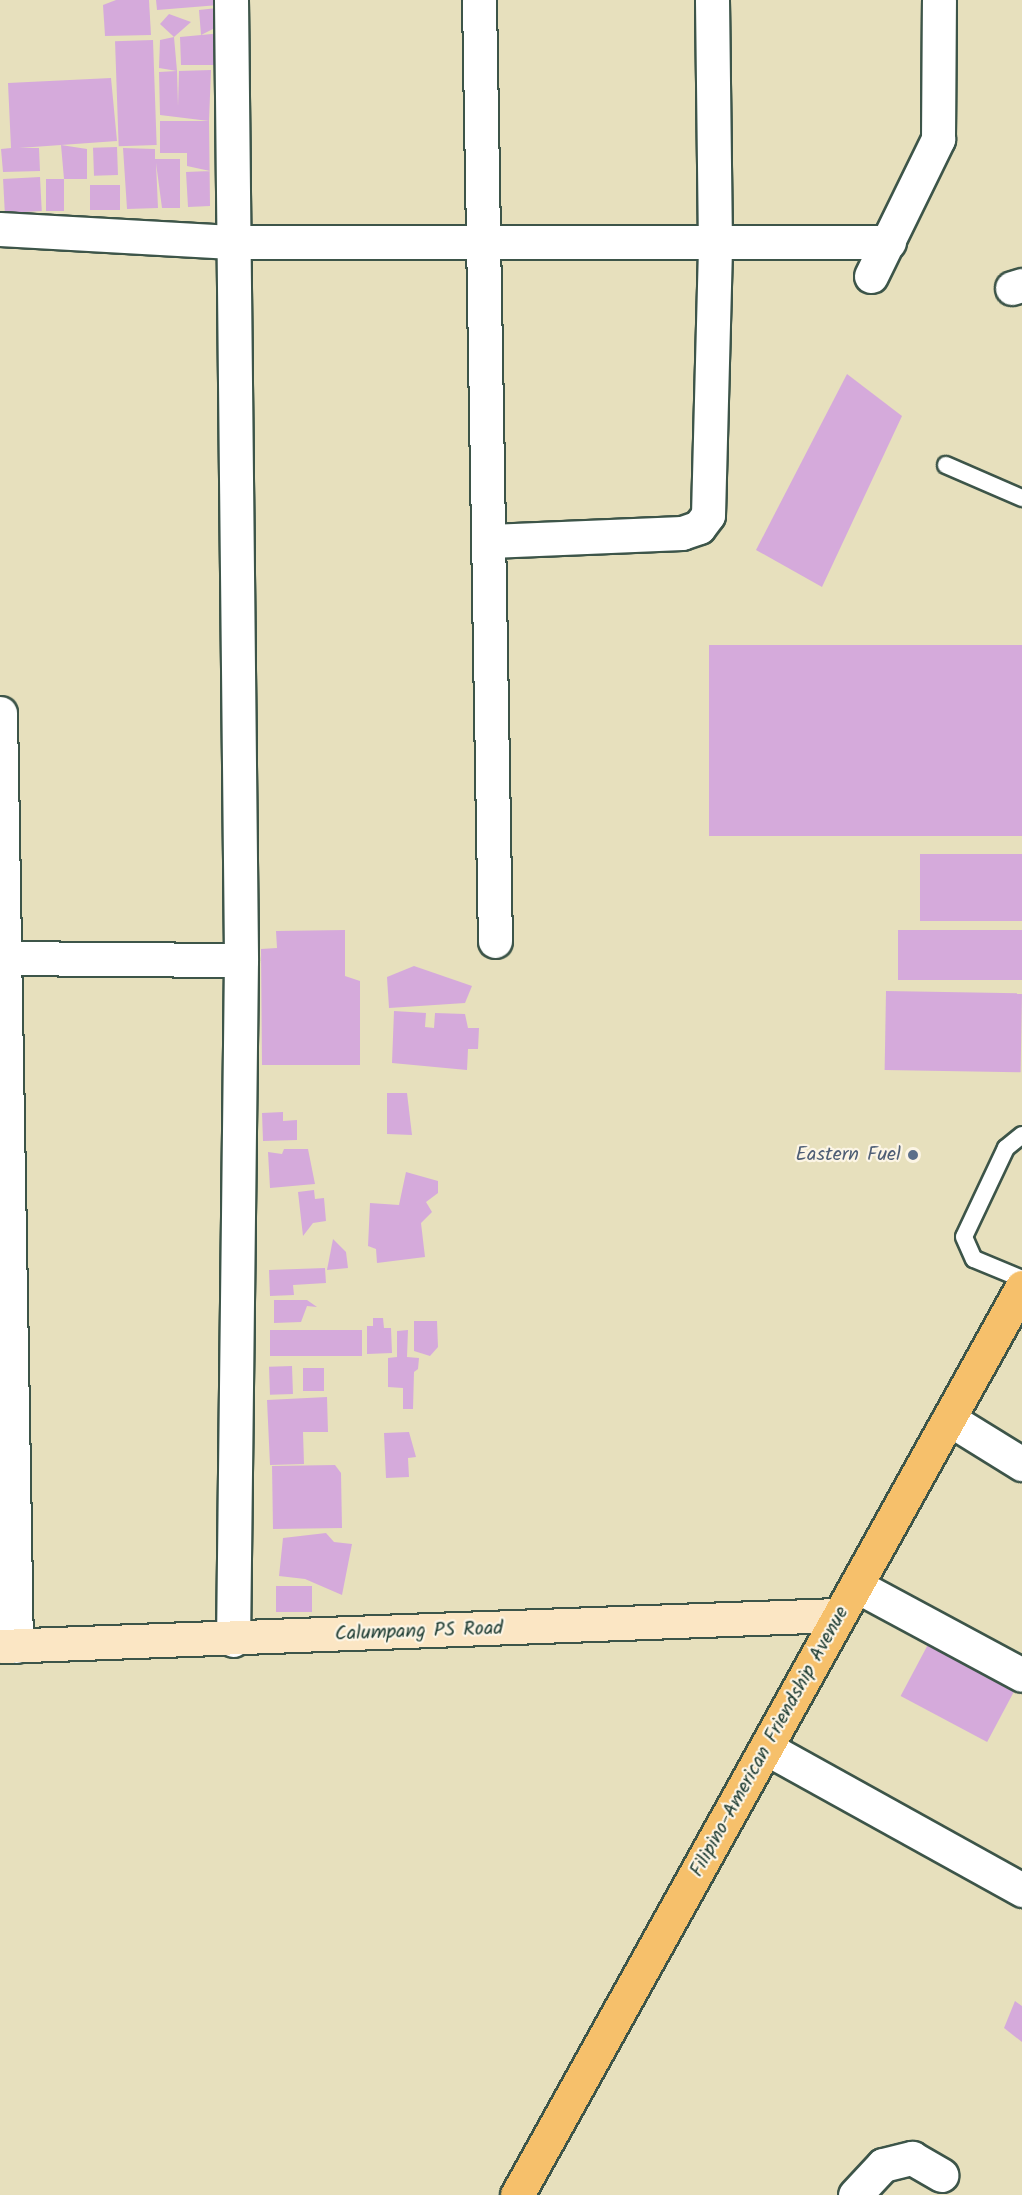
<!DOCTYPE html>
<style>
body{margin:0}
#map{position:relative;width:1022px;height:2195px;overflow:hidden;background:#e7e0bd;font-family:Kalam,sans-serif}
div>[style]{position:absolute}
.building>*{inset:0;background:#d5aadb;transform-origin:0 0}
.roads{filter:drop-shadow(2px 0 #3d5549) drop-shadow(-2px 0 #3d5549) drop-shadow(0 2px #3d5549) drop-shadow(0 -2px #3d5549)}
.lane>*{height:16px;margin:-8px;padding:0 8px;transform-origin:8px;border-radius:8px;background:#fff}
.street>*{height:33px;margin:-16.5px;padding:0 16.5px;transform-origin:16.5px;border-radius:16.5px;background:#fff}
.secondary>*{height:33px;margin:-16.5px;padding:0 16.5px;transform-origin:16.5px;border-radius:16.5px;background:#fbe6c4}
.primary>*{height:33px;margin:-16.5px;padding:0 16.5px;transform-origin:16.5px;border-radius:16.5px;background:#f6c06b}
.dots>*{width:16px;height:16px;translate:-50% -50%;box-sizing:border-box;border:3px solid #fcf5e5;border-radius:50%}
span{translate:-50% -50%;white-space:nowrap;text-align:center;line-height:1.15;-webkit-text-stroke:4.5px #fcf5e5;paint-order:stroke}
.service-label{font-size:20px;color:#4e5e75}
.right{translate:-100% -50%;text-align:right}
.street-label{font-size:20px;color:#1f3d34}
</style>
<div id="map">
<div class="building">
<div style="clip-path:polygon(116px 0,149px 0,151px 35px,105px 36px,103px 5px)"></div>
<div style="clip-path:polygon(156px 0,218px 0,219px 5px,157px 10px)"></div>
<div style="clip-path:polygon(226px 7px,221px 25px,201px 35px,223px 33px,223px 65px,181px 65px,180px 37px,201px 35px,199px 10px)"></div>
<div style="clip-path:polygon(169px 14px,191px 22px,174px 37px,160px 24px)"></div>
<div style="clip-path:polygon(174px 37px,177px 71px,159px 68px,160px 40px)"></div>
<div style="left:153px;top:40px;width:105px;height:38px;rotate:88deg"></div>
<div style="clip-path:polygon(211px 70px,209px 121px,160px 115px,159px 72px,177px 71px,178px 106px,179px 71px)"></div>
<div style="clip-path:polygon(111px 78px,117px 141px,61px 145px,87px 149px,87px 179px,64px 179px,61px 145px,19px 148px,39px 148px,40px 171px,3px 172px,1px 149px,11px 148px,8px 83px)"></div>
<div style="clip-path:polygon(160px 121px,209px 121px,210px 206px,188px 207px,186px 172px,210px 171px,187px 166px,187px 153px,160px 153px)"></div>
<div style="left:117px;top:147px;width:28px;height:24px;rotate:88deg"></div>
<div style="clip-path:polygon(123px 148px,155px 149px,155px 159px,180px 159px,180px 208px,162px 208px,156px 163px,158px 208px,127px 209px)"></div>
<div style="left:40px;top:177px;width:34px;height:37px;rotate:87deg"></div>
<div style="left:46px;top:179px;width:18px;height:32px"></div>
<div style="left:90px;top:185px;width:30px;height:25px"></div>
<div style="clip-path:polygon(847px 374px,902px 416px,822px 587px,756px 550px)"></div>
<div style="left:1022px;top:645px;width:191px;height:313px;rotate:90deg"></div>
<div style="left:920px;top:854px;width:102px;height:67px"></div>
<div style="clip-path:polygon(345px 930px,345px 976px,360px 981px,360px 1065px,262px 1065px,261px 949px,277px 948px,276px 931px)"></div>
<div style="left:1022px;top:930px;width:50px;height:124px;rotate:90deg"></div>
<div style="clip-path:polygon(414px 966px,472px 986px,465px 1003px,389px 1008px,387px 977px)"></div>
<div style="left:886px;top:991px;width:136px;height:79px;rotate:1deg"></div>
<div style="clip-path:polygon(394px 1011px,426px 1013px,425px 1027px,434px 1028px,435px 1013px,465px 1014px,468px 1028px,479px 1028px,478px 1049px,468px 1049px,467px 1070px,392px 1063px)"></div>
<div style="clip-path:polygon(387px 1093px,407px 1093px,412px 1135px,387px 1134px)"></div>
<div style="clip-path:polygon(283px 1112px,283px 1121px,297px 1120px,297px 1140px,263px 1141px,262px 1113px)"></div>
<div style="clip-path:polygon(284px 1149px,308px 1149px,315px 1184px,270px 1188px,268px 1152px,282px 1154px)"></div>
<div style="clip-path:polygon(406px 1172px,438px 1181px,438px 1193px,426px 1202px,432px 1212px,421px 1223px,425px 1257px,377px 1263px,376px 1249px,368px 1246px,370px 1203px,399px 1205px)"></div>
<div style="clip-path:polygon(314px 1190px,315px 1199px,324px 1198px,326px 1221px,313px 1223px,303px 1236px,298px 1192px)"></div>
<div style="clip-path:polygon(333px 1239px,346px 1252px,348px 1268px,327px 1270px)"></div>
<div style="clip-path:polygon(325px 1268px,326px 1283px,293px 1285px,294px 1295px,270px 1296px,269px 1270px)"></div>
<div style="clip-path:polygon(274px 1300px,307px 1300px,317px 1307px,307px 1306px,301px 1322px,274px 1323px)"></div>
<div style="clip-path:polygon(373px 1318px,383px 1318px,384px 1328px,391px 1328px,392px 1353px,367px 1354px,367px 1326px,373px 1326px)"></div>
<div style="clip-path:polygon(414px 1321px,437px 1321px,438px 1347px,430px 1356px,414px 1351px)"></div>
<div style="left:270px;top:1330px;width:92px;height:26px"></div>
<div style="clip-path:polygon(408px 1330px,407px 1357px,419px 1358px,418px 1369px,414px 1372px,413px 1409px,403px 1409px,403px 1388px,388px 1387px,388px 1358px,397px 1357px,397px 1331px)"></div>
<div style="left:292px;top:1366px;width:28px;height:23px;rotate:88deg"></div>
<div style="left:303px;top:1368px;width:21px;height:23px"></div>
<div style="clip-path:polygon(327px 1397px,328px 1432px,303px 1432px,304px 1464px,270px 1465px,267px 1400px)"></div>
<div style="clip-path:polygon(409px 1432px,416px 1457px,408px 1458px,409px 1477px,386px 1478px,384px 1433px)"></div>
<div style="clip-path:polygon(335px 1465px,341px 1473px,342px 1528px,273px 1529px,272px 1466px)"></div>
<div style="clip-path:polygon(326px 1533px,334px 1542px,352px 1544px,342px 1595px,305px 1579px,279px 1576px,283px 1538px)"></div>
<div style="left:276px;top:1586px;width:36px;height:26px"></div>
<div style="left:933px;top:1635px;width:98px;height:69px;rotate:28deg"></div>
<div style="clip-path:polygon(1015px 2001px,1022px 2006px,1022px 2042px,1004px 2028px)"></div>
</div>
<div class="roads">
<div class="lane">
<div style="left:946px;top:465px;width:83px;rotate:23.5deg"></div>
<div style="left:1022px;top:1135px;width:21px;rotate:141deg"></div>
<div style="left:1006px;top:1148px;width:98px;rotate:115.3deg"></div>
<div style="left:964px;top:1237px;width:24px;rotate:66deg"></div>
<div style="left:974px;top:1259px;width:52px;rotate:22.6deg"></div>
</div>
<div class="street">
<div style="left:231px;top:0;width:960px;rotate:89.4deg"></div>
<div style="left:241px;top:960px;width:680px;rotate:90.67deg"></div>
<div style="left:479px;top:0;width:941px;rotate:89.03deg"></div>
<div style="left:0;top:229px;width:232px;rotate:3.2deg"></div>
<div style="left:232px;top:242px;width:657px"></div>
<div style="left:871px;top:276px;width:153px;rotate:-63.9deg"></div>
<div style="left:938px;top:139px;width:139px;rotate:-89.6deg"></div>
<div style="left:1012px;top:288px;width:10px;rotate:-17deg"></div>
<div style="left:490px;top:541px;width:192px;rotate:-2.4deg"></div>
<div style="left:682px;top:533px;width:18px;rotate:-19deg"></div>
<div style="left:699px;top:527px;width:15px;rotate:-53deg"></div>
<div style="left:708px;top:515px;width:269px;rotate:-88.5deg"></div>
<div style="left:715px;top:246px;width:246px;rotate:-90.7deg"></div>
<div style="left:0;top:713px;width:933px;rotate:89.02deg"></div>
<div style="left:0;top:958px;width:241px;rotate:0.5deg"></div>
<div style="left:949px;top:1419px;width:86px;rotate:31.7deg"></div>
<div style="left:857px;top:1586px;width:187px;rotate:28.3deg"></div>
<div style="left:768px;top:1749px;width:291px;rotate:29deg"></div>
<div style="left:855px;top:2195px;width:41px;rotate:-47deg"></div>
<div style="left:883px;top:2165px;width:30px;rotate:-14deg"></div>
<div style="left:912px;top:2158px;width:34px;rotate:30deg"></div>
</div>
<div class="secondary">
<div style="left:0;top:1646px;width:839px;rotate:-2.12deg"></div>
</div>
<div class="primary">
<div style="left:517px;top:2195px;width:1039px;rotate:-60.92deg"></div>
</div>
</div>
<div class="dots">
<div style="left:913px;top:1155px;background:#5c6f8a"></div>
</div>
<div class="service-label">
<span class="right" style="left:901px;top:1155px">Eastern Fuel</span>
</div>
<div class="street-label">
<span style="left:419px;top:1632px;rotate:-2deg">Calumpang PS Road</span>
<span style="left:770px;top:1742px;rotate:-61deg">Filipino-American Friendship Avenue</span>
</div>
</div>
